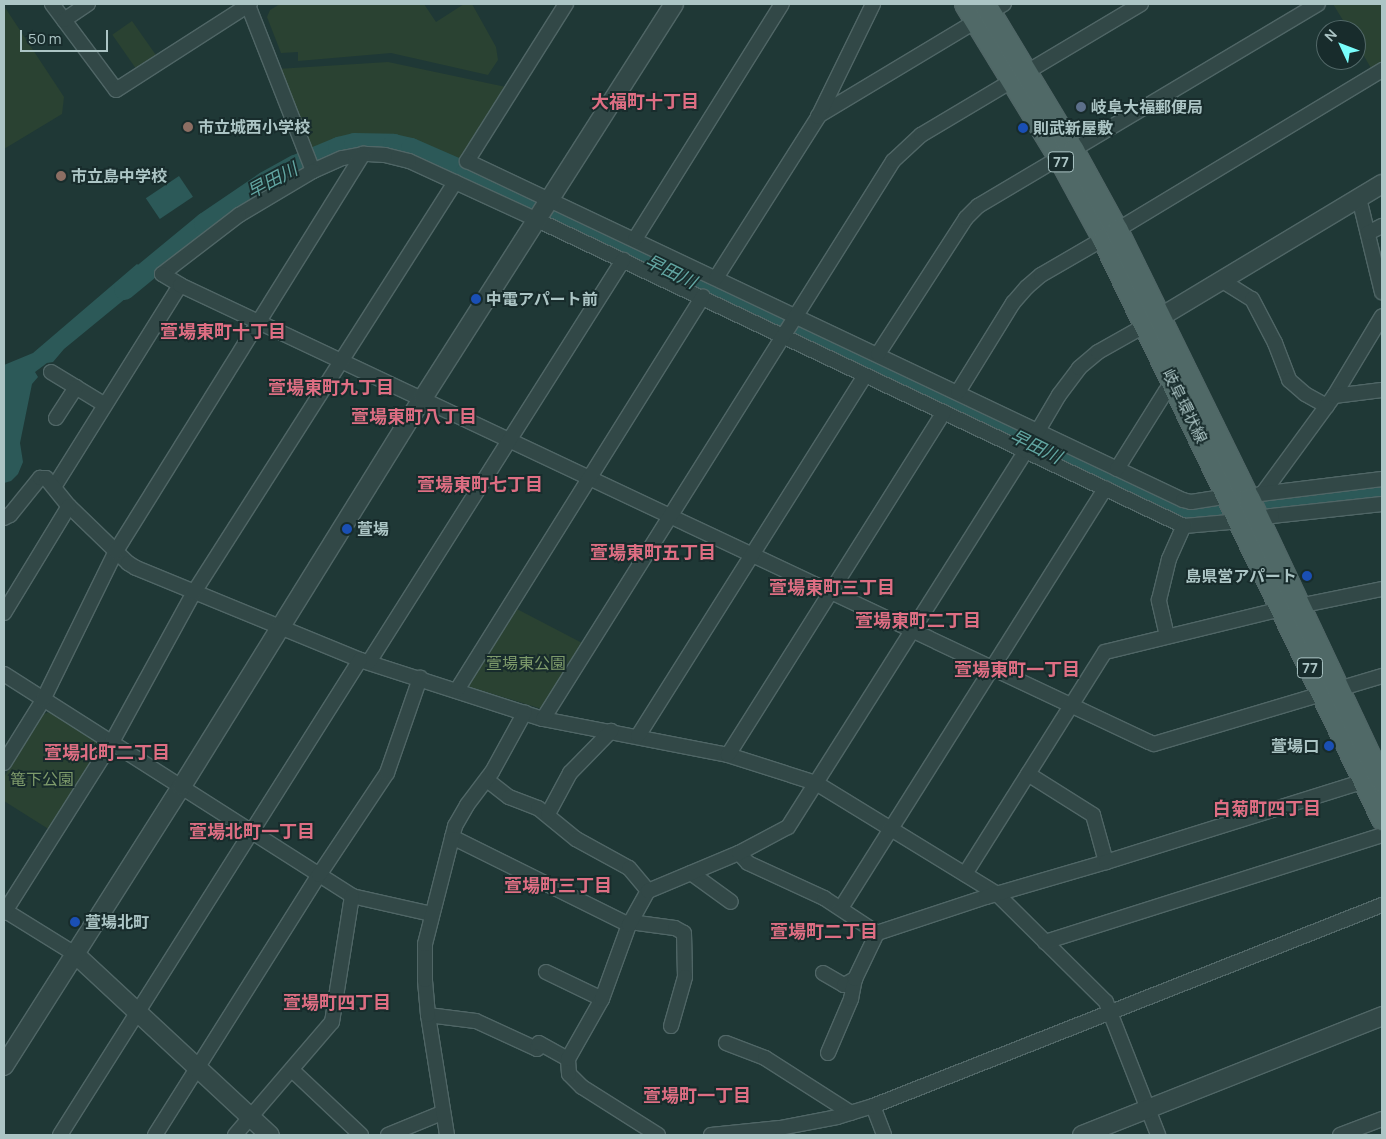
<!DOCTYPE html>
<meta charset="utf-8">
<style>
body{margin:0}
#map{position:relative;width:1386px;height:1139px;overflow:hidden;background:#1f3836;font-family:Manrope,"Noto Sans JP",sans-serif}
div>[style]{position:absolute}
.green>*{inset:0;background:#2a4232;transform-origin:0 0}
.water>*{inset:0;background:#2c5958;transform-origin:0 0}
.river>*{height:21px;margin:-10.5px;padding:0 10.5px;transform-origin:10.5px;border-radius:10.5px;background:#2c5958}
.roads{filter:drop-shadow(1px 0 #506666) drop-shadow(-1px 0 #506666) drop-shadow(0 1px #506666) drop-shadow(0 -1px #506666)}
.minor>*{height:14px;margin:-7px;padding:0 7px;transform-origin:7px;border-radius:7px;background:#324847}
.tertiary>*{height:18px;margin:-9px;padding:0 9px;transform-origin:9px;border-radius:9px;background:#324847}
.primary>*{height:21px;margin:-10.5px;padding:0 10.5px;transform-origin:10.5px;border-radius:10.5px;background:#506967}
.dots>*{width:14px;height:14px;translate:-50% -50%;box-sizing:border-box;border:2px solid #182c2c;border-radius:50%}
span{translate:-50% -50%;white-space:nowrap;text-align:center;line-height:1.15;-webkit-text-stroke:4px #182c2c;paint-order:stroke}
.shield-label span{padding:1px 4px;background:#182c2c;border:1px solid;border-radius:4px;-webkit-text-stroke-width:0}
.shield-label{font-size:15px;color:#acc5c5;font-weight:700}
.poi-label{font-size:16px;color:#acc5c5;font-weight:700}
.left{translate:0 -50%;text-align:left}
.right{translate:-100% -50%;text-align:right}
.street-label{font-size:16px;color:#acc5c5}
.park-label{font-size:16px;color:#7e9b6b}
.neighbourhood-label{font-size:18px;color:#de6e83;font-weight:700}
.water-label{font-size:18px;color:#63a7a3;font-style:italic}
.frame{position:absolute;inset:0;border:5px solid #acc5c5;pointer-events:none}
.north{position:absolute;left:1316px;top:20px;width:50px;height:50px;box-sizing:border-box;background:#182c2c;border:1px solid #536969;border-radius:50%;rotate:313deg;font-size:14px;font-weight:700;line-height:20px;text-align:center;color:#acc5c5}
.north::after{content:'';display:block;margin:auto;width:18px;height:22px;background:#79fdfb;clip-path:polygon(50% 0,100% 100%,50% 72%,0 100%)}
.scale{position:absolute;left:20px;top:30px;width:88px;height:22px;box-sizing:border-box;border:2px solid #acc5c5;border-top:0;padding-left:6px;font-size:15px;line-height:18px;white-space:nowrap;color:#acc5c5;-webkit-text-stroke:4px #182c2c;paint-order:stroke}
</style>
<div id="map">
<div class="green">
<div style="clip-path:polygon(280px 4px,424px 4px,436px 22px,464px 4px,472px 4px,496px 47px,498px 60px,488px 75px,391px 53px,298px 61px,298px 52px,281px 53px,267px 17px,270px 10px)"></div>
<div style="clip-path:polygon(1333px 4px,1382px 4px,1382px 64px,1372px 70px,1356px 42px,1356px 30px,1349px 30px)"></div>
<div style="clip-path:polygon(4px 6px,64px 97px,62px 114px,4px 149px)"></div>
<div style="left:132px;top:21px;width:45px;height:24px;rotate:55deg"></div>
<div style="clip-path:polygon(388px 62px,506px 87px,459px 160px,419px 141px,401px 136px,352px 135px,309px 150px,277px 69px)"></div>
<div style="clip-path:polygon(515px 608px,584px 644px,542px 709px,467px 686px)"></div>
<div style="clip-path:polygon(49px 712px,100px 744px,102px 748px,50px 830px,4px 801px,4px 777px,44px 714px)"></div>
</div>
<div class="water">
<div style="left:179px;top:176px;width:25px;height:40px;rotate:56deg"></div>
<div style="clip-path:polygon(137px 264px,153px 276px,64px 349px,53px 362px,47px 363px,35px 372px,38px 377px,32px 384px,20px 443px,23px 462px,18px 474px,11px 481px,4px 483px,4px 365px,33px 353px)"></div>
</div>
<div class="river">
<div style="left:124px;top:289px;width:104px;rotate:-39.5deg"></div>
<div style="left:204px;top:223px;width:73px;rotate:-34.3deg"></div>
<div style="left:264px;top:182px;width:35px;rotate:-29deg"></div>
<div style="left:295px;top:165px;width:47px;rotate:-22.7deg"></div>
<div style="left:338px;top:147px;width:16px;rotate:-14deg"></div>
<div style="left:354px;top:143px;width:39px;rotate:1deg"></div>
<div style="left:393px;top:144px;width:18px;rotate:13deg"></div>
<div style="left:411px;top:148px;width:60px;rotate:23.6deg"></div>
<div style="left:466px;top:172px;width:799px;rotate:25.67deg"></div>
<div style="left:1186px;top:518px;width:198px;rotate:-7.3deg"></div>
</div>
<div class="roads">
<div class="minor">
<div style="left:52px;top:4px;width:107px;rotate:53.3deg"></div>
<div style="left:116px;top:90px;width:159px;rotate:-32.7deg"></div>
<div style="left:566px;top:4px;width:186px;rotate:122.2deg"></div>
<div style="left:467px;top:161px;width:792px;rotate:25.34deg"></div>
<div style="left:1183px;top:500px;width:8px;rotate:14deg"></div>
<div style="left:1191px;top:502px;width:37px;rotate:-9deg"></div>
<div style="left:248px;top:5px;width:178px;rotate:68.6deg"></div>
<div style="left:990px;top:12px;width:16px;rotate:-30deg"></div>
<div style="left:64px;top:20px;width:29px;rotate:-34deg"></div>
<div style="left:818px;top:116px;width:184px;rotate:-31deg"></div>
<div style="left:1073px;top:150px;width:285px;rotate:-30.8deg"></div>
<div style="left:1359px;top:198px;width:97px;rotate:76.3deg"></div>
<div style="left:1117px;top:230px;width:310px;rotate:-31.1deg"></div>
<div style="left:1368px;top:233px;width:16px;rotate:-27deg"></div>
<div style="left:635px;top:239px;width:277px;rotate:-58deg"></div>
<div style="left:716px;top:278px;width:191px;rotate:-57.6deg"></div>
<div style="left:818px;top:117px;width:126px;rotate:-64deg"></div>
<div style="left:1221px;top:280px;width:36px;rotate:32deg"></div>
<div style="left:1252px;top:299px;width:50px;rotate:62.4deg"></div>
<div style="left:1275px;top:343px;width:40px;rotate:69deg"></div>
<div style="left:1289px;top:380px;width:21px;rotate:41deg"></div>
<div style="left:1305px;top:394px;width:25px;rotate:29deg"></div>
<div style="left:878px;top:354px;width:162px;rotate:-57.1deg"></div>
<div style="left:966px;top:218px;width:17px;rotate:-45deg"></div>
<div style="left:978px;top:206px;width:94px;rotate:-30.7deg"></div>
<div style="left:51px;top:372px;width:63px;rotate:31.4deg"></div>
<div style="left:958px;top:392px;width:105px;rotate:-58.3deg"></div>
<div style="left:1013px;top:303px;width:21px;rotate:-49deg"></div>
<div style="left:1027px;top:287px;width:18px;rotate:-41deg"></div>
<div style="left:1041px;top:275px;width:72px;rotate:-30.1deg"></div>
<div style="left:1334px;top:396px;width:93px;rotate:-59deg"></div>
<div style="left:56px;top:418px;width:37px;rotate:-57deg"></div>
<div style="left:1117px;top:469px;width:92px;rotate:-57.9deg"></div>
<div style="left:1166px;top:391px;width:11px;rotate:-34deg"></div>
<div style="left:54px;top:487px;width:238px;rotate:-58deg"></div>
<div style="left:1263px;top:493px;width:120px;rotate:-53.8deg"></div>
<div style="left:1334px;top:396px;width:48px;rotate:-7.1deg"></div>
<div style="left:1260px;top:494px;width:123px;rotate:-7deg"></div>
<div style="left:1382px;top:504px;width:111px;rotate:173.8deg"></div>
<div style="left:1272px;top:516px;width:31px;rotate:171deg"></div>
<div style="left:1241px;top:521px;width:57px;rotate:175deg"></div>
<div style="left:1184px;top:526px;width:722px;rotate:-154.68deg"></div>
<div style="left:531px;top:217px;width:134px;rotate:-155.3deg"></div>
<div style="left:409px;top:161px;width:25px;rotate:-166deg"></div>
<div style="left:385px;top:155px;width:22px;rotate:-177deg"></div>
<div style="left:363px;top:154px;width:21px;rotate:169deg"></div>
<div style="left:342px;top:158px;width:32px;rotate:156deg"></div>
<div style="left:313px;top:171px;width:86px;rotate:149.3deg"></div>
<div style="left:239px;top:215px;width:97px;rotate:142.5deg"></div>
<div style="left:162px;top:274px;width:21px;rotate:31deg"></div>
<div style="left:180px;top:285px;width:1071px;rotate:25.25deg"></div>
<div style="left:1149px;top:742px;width:5px;rotate:22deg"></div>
<div style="left:1154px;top:744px;width:238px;rotate:-16.6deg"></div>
<div style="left:4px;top:518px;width:7px;rotate:-27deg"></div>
<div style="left:10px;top:515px;width:48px;rotate:-51deg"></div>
<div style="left:40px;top:478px;width:6px"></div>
<div style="left:46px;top:478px;width:36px;rotate:51deg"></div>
<div style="left:69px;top:506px;width:82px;rotate:44deg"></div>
<div style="left:128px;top:563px;width:9px;rotate:32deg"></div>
<div style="left:136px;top:568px;width:242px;rotate:22.3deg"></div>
<div style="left:360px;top:660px;width:192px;rotate:17.9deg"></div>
<div style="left:543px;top:719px;width:188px;rotate:11deg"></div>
<div style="left:728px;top:755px;width:92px;rotate:17.7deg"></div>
<div style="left:816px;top:783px;width:212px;rotate:31.5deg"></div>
<div style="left:997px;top:894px;width:153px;rotate:44.7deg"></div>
<div style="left:1106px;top:1002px;width:143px;rotate:68.6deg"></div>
<div style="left:1299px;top:606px;width:85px;rotate:-11.6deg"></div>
<div style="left:4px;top:613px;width:125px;rotate:-58.7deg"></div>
<div style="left:1167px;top:636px;width:37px;rotate:-103deg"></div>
<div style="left:1159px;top:600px;width:42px;rotate:-76.3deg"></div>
<div style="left:1169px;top:559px;width:36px;rotate:-66deg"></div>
<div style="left:369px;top:662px;width:476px;rotate:-57.7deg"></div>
<div style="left:4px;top:674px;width:413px;rotate:32.5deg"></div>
<div style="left:352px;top:896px;width:82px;rotate:12.7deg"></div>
<div style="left:457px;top:690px;width:464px;rotate:-58deg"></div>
<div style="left:543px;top:719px;width:659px;rotate:-57.9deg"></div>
<div style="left:893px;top:161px;width:38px;rotate:-43deg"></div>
<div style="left:921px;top:135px;width:256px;rotate:-30.8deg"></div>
<div style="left:638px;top:736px;width:426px;rotate:-57.8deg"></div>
<div style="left:728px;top:755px;width:405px;rotate:-57.8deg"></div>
<div style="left:4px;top:763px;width:74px;rotate:-58.2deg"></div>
<div style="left:43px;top:700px;width:166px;rotate:-63.9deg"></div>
<div style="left:116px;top:551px;width:468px;rotate:-58.1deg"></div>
<div style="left:1028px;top:774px;width:77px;rotate:32.2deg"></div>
<div style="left:1093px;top:815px;width:49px;rotate:74.5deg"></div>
<div style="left:487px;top:780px;width:28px;rotate:38deg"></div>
<div style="left:509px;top:797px;width:31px;rotate:21deg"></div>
<div style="left:538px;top:808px;width:49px;rotate:39.2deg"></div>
<div style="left:576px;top:839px;width:60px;rotate:28.7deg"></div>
<div style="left:629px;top:868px;width:30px;rotate:50deg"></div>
<div style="left:548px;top:814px;width:47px;rotate:-61.8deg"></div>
<div style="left:570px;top:773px;width:59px;rotate:-45.7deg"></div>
<div style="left:452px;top:837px;width:198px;rotate:26.4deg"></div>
<div style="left:739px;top:853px;width:13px;rotate:48deg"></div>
<div style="left:748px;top:863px;width:84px;rotate:24.7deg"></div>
<div style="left:824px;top:898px;width:64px;rotate:33.4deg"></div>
<div style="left:877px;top:933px;width:115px;rotate:-18.3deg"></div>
<div style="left:986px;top:897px;width:125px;rotate:-16.3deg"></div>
<div style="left:1106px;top:862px;width:271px;rotate:-17.4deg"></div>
<div style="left:691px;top:873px;width:49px;rotate:35.9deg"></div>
<div style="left:965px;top:874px;width:262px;rotate:-57.8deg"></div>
<div style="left:1105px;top:652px;width:182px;rotate:-13.7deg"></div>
<div style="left:841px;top:908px;width:496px;rotate:-57.8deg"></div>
<div style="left:4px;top:910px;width:84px;rotate:31.8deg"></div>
<div style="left:4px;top:913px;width:202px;rotate:-57.7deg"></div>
<div style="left:112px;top:742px;width:171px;rotate:-61.3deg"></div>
<div style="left:194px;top:592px;width:486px;rotate:-57.5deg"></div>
<div style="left:630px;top:922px;width:45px;rotate:7.6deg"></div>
<div style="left:675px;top:928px;width:10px;rotate:29deg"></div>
<div style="left:684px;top:933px;width:44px;rotate:88.7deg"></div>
<div style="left:685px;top:977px;width:51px;rotate:105.9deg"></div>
<div style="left:1045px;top:942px;width:354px;rotate:-17.6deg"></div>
<div style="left:546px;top:972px;width:62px;rotate:25.7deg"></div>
<div style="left:823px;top:973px;width:24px;rotate:30deg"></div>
<div style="left:844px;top:985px;width:13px;rotate:-29deg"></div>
<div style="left:428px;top:1015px;width:48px;rotate:7.1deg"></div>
<div style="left:476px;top:1021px;width:67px;rotate:24.7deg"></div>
<div style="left:537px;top:1049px;width:6px;rotate:-72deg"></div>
<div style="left:539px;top:1043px;width:33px;rotate:29deg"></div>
<div style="left:726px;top:1043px;width:42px;rotate:21deg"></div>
<div style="left:765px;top:1058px;width:102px;rotate:32.6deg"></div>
<div style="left:828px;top:1053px;width:59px;rotate:-66.9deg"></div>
<div style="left:851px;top:999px;width:20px;rotate:-79deg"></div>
<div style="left:855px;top:979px;width:51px;rotate:-64.4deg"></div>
<div style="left:292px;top:1070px;width:95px;rotate:43.3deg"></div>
<div style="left:873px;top:1106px;width:31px;rotate:69deg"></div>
<div style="left:60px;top:1135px;width:562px;rotate:-57.72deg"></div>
<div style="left:155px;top:1135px;width:307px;rotate:-57.8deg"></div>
<div style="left:319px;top:875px;width:123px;rotate:-56.3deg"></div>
<div style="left:387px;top:773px;width:101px;rotate:-70.8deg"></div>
<div style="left:235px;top:1135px;width:149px;rotate:-49.4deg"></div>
<div style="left:332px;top:1022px;width:128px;rotate:-81deg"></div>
<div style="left:388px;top:1135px;width:58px;rotate:-22.2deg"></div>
<div style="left:447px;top:1135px;width:121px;rotate:-99deg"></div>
<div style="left:428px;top:1015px;width:35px;rotate:-95deg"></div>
<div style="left:425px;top:980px;width:36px;rotate:-90deg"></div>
<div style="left:425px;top:944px;width:122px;rotate:-75.7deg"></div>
<div style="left:455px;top:826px;width:24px;rotate:-60deg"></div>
<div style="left:467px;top:805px;width:41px;rotate:-52.9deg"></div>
<div style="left:492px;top:772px;width:68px;rotate:-61.2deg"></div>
<div style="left:658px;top:1135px;width:90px;rotate:-147.7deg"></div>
<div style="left:582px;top:1087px;width:18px;rotate:-135deg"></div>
<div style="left:569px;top:1074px;width:15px;rotate:-94deg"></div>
<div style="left:568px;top:1059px;width:69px;rotate:-60.5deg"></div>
<div style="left:602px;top:999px;width:79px;rotate:-70deg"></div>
<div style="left:629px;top:925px;width:39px;rotate:-61deg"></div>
<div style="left:648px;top:891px;width:99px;rotate:-22.7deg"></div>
<div style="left:739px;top:853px;width:55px;rotate:-28deg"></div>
<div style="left:788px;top:827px;width:445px;rotate:-57.7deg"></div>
<div style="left:1026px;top:451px;width:65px;rotate:-59.5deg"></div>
<div style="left:1059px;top:395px;width:34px;rotate:-53deg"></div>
<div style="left:1079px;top:368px;width:25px;rotate:-40deg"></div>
<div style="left:1098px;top:352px;width:55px;rotate:-29.4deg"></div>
<div style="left:711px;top:1135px;width:69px;rotate:-5.8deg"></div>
<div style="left:780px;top:1128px;width:58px;rotate:-10.9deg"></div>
<div style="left:837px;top:1117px;width:38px;rotate:-17deg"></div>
<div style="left:873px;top:1106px;width:547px;rotate:-21.55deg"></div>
<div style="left:1340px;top:1135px;width:45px;rotate:-20.9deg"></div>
</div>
<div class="tertiary">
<div style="left:1149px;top:324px;width:272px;rotate:-31deg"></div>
<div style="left:75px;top:954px;width:266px;rotate:42.9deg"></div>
<div style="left:4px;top:1066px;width:332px;rotate:-57.6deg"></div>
<div style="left:182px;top:786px;width:457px;rotate:-58.2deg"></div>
<div style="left:423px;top:398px;width:467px;rotate:-57.5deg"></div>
<div style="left:1082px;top:1135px;width:323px;rotate:-21.6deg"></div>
</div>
<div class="primary">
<div style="left:965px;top:4px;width:180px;rotate:58.6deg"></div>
<div style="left:1059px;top:158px;width:92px;rotate:61.5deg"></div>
<div style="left:1103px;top:239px;width:644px;rotate:64.31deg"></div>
<div style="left:985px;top:4px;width:170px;rotate:58.9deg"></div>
<div style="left:1073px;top:150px;width:91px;rotate:61.2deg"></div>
<div style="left:1117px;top:230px;width:300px;rotate:63.9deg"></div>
<div style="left:1249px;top:499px;width:313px;rotate:64.8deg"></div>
</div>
</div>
<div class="dots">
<div style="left:1081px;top:107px;background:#5c6f8a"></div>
<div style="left:188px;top:127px;background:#8d6e63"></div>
<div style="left:1023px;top:128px;background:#1a4fb4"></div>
<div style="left:61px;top:176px;background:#8d6e63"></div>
<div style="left:476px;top:299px;background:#1a4fb4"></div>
<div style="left:347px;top:529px;background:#1a4fb4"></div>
<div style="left:1307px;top:576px;background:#1a4fb4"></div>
<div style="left:1329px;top:746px;background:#1a4fb4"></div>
<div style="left:75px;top:922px;background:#1a4fb4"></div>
</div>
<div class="shield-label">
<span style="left:1061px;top:162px">77</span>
<span style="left:1310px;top:668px">77</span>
</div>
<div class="poi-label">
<span class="left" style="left:1091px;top:107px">岐阜大福郵便局</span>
<span class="left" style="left:198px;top:127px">市立城西小学校</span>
<span class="left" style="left:1033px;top:128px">則武新屋敷</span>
<span class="left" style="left:71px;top:176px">市立島中学校</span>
<span class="left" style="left:486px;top:299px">中電アパート前</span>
<span class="left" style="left:357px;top:529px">萱場</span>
<span class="right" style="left:1297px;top:576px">島県営アパート</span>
<span class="right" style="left:1319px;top:746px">萱場口</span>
<span class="left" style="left:85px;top:922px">萱場北町</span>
</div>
<div class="street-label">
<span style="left:1185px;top:406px;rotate:64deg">岐阜環状線</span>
</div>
<div class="park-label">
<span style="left:526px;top:663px">萱場東公園</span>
<span style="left:42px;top:779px">篭下公園</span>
</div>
<div class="neighbourhood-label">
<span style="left:645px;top:101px">大福町十丁目</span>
<span style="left:223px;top:331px">萱場東町十丁目</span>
<span style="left:331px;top:387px">萱場東町九丁目</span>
<span style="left:414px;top:416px">萱場東町八丁目</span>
<span style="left:480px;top:484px">萱場東町七丁目</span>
<span style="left:653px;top:552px">萱場東町五丁目</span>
<span style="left:832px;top:587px">萱場東町三丁目</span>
<span style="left:918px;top:620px">萱場東町二丁目</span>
<span style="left:1017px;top:669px">萱場東町一丁目</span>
<span style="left:107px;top:752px">萱場北町二丁目</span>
<span style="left:1267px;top:808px">白菊町四丁目</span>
<span style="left:252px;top:831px">萱場北町一丁目</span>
<span style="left:558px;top:885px">萱場町三丁目</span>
<span style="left:824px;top:931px">萱場町二丁目</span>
<span style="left:337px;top:1002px">萱場町四丁目</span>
<span style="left:697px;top:1095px">萱場町一丁目</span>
</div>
<div class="water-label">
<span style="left:272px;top:180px;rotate:-28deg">早田川</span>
<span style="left:671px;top:271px;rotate:26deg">早田川</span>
<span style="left:1036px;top:446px;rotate:26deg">早田川</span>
</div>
<div class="frame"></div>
<div class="north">N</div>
<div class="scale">50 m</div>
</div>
